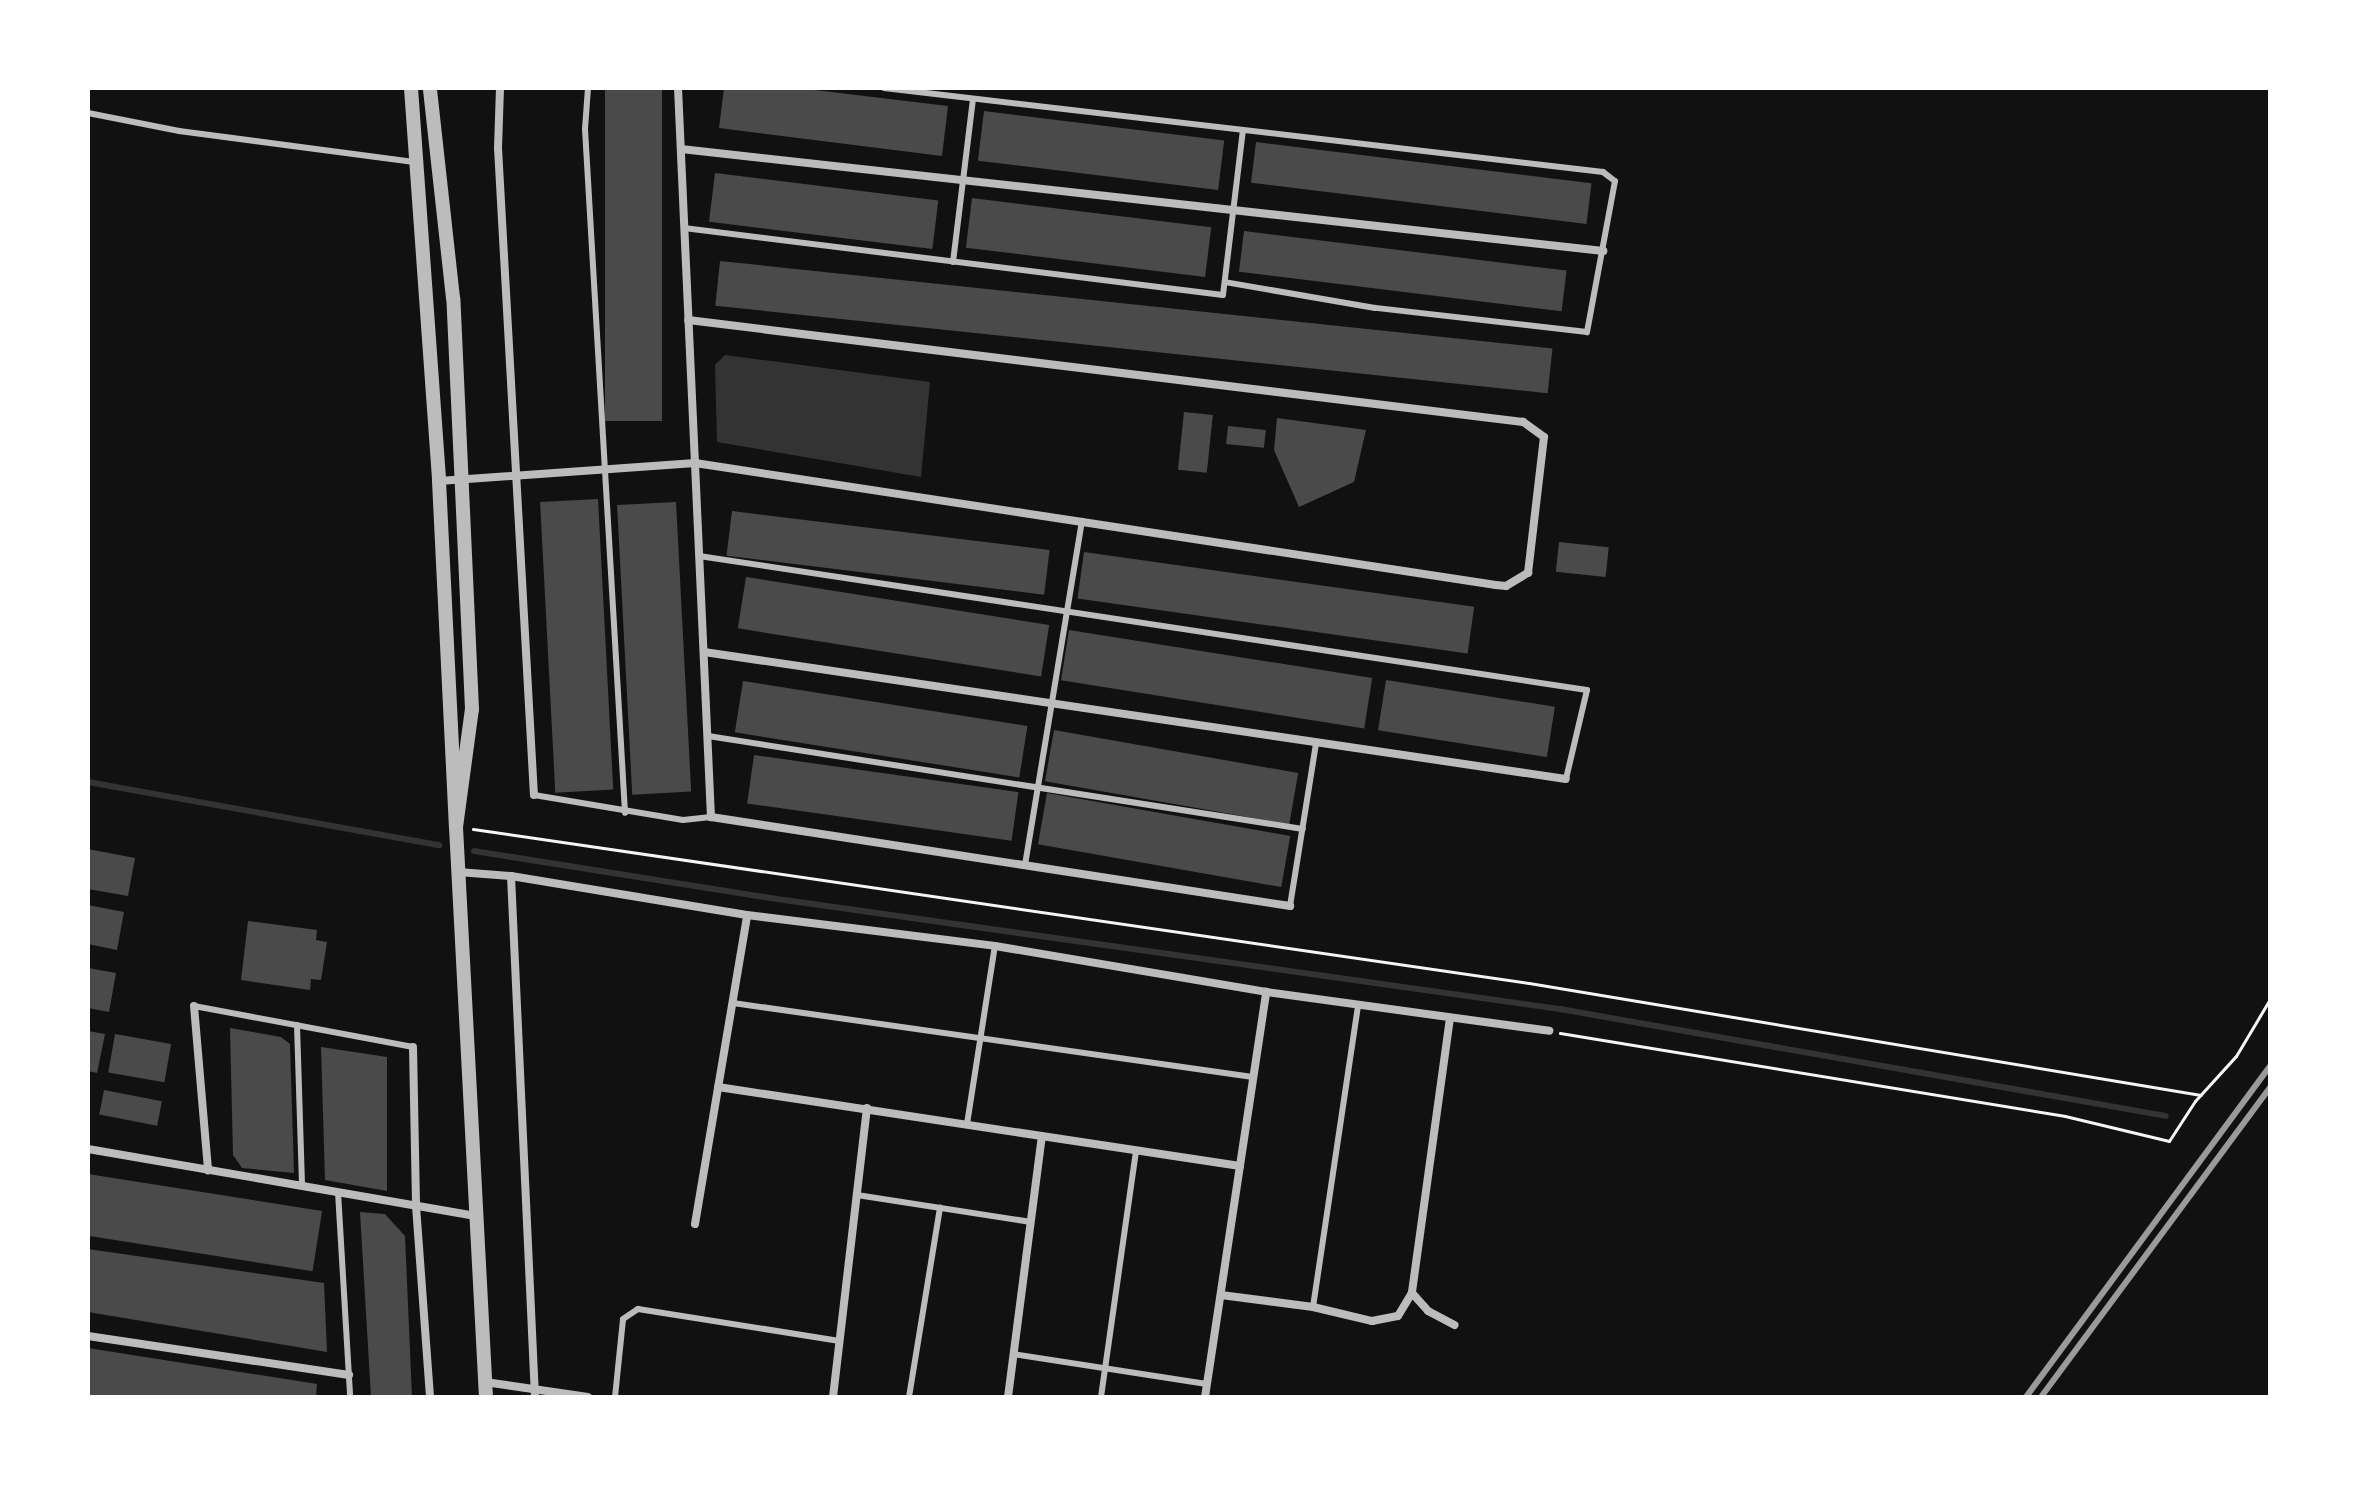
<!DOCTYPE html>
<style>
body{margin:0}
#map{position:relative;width:2358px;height:1485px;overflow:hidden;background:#111;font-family:"Varela Round",sans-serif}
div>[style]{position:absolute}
.water>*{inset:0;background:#333}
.stream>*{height:6px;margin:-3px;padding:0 3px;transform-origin:3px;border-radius:3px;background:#333}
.building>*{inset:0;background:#4a4a4a;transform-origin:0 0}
.path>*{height:3px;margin:-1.5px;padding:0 1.5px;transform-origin:1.5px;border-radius:1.5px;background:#f5f5f5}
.service>*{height:6px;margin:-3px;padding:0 3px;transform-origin:3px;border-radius:3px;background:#bcbcbc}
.minor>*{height:8px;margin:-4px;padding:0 4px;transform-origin:4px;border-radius:4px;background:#bcbcbc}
.tertiary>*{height:14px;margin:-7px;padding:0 7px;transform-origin:7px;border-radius:7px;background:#bcbcbc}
.rail>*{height:6px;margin:-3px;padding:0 3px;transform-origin:3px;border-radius:3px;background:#9a9a9a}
span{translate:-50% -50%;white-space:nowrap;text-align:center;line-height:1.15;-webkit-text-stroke:7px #fff;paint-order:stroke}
.frame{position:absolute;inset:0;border:90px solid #fff;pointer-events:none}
</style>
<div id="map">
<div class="water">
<div style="clip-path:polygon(725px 355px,930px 382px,921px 477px,717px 442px,715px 365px)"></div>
</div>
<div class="stream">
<div style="left:88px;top:782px;width:357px;rotate:10.2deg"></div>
<div style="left:474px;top:851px;width:314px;rotate:9deg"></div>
<div style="left:784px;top:900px;width:784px;rotate:8deg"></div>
<div style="left:1560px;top:1009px;width:615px;rotate:10.01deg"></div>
</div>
<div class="building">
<div style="left:605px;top:88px;width:57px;height:333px"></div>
<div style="clip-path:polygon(724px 88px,798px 88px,948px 106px,942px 156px,719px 128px)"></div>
<div style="left:984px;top:111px;width:242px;height:50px;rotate:7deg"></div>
<div style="left:1256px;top:142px;width:338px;height:41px;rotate:7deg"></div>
<div style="left:715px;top:173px;width:225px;height:49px;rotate:7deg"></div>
<div style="left:972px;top:198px;width:241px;height:50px;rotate:7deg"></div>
<div style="left:1244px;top:231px;width:325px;height:41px;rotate:7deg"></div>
<div style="left:720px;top:261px;width:837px;height:45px;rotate:6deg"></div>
<div style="left:1184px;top:412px;width:29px;height:58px;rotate:6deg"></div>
<div style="clip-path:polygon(1277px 418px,1366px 430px,1354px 482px,1299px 507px,1274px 450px)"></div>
<div style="left:1228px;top:426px;width:38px;height:18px;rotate:6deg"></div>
<div style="left:598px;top:499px;width:291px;height:58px;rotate:87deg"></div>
<div style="left:676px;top:502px;width:290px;height:59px;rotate:87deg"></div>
<div style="left:732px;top:511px;width:320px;height:45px;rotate:7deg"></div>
<div style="left:1559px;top:542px;width:50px;height:30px;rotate:6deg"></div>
<div style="left:1084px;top:552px;width:394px;height:47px;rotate:8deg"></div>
<div style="left:746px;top:577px;width:307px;height:52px;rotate:9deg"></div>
<div style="left:1069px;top:630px;width:307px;height:51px;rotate:9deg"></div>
<div style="left:1386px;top:680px;width:171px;height:51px;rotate:9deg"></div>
<div style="left:743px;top:681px;width:288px;height:52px;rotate:9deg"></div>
<div style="left:1054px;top:730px;width:248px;height:52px;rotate:10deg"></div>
<div style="left:754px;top:755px;width:267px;height:49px;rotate:8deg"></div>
<div style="left:1047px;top:793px;width:247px;height:52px;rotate:10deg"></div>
<div style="clip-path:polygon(88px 849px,135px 858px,128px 896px,88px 889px)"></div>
<div style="clip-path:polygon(88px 905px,124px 912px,117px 950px,88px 944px)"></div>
<div style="clip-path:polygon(248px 921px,317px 930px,316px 940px,327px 942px,321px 980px,311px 979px,310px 990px,241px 980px)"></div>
<div style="clip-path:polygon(88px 968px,116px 973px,109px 1012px,88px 1008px)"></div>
<div style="clip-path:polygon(230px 1028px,281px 1037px,290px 1044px,294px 1173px,242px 1168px,233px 1155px)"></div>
<div style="clip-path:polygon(88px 1031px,105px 1034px,97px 1073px,88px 1071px)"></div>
<div style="left:115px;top:1034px;width:57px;height:39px;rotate:10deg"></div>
<div style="clip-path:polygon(321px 1047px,387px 1057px,387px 1191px,325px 1180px)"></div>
<div style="left:104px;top:1090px;width:59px;height:25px;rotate:11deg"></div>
<div style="left:88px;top:1174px;width:237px;height:61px;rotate:9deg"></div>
<div style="clip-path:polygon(360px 1212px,385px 1214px,405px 1236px,412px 1397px,371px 1397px)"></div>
<div style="clip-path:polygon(88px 1249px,324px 1283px,327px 1352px,88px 1312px)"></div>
<div style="clip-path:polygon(88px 1348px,317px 1384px,316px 1397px,88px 1397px)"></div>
</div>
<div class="path">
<div style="left:473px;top:829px;width:1067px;rotate:8.3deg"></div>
<div style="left:1529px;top:983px;width:681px;rotate:9.46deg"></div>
<div style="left:1560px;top:1033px;width:512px;rotate:9.33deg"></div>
<div style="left:2065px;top:1116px;width:107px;rotate:13.5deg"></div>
<div style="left:2169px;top:1141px;width:48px;rotate:-57deg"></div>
<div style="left:2195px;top:1101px;width:61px;rotate:-47.7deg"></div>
<div style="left:2236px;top:1056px;width:66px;rotate:-59.2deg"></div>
</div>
<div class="service">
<div style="left:588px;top:88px;width:41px;rotate:94.2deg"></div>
<div style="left:585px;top:129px;width:685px;rotate:86.65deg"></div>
<div style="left:884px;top:88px;width:724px;rotate:6.66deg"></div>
<div style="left:1603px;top:172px;width:15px;rotate:37deg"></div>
<div style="left:1615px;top:181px;width:154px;rotate:100.5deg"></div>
<div style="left:1587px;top:332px;width:213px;rotate:-173.5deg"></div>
<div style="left:1375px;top:308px;width:152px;rotate:-170.2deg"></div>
<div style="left:88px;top:113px;width:93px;rotate:11.2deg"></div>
<div style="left:179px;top:131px;width:239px;rotate:7.5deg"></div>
<div style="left:684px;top:228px;width:543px;rotate:7.09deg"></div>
<div style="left:1223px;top:295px;width:166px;rotate:-83.1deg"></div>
<div style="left:953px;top:262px;width:164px;rotate:-83deg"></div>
<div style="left:699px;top:556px;width:898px;rotate:8.58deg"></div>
<div style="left:1587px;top:690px;width:91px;rotate:103.3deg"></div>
<div style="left:708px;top:736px;width:602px;rotate:8.88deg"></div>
<div style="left:534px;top:795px;width:151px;rotate:9.5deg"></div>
<div style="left:683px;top:820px;width:28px;rotate:-6deg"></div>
<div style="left:1025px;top:865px;width:349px;rotate:-80.6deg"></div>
<div style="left:1290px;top:906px;width:165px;rotate:-80.9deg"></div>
<div style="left:733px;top:1003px;width:525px;rotate:8.1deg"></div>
<div style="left:194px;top:1006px;width:223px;rotate:10.6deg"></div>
<div style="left:297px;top:1025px;width:161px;rotate:88.2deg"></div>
<div style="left:967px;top:1124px;width:180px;rotate:-81.1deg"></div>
<div style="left:338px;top:1192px;width:205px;rotate:86.6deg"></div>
<div style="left:857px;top:1195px;width:176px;rotate:8.8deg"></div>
<div style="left:1313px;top:1307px;width:305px;rotate:-81.5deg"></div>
<div style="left:1013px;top:1354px;width:196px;rotate:8.8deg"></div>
<div style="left:615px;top:1397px;width:78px;rotate:-84.1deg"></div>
<div style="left:623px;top:1319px;width:18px;rotate:-34deg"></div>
<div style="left:638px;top:1309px;width:204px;rotate:9deg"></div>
<div style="left:909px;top:1397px;width:192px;rotate:-80.7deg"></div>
<div style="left:1101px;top:1397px;width:248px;rotate:-81.9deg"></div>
</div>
<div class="minor">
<div style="left:500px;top:88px;width:60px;rotate:91.9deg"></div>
<div style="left:498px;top:148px;width:648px;rotate:86.82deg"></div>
<div style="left:678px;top:88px;width:730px;rotate:87.41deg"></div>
<div style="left:711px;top:817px;width:586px;rotate:8.74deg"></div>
<div style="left:681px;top:149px;width:928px;rotate:6.31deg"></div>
<div style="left:439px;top:481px;width:257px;rotate:-4deg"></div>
<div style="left:695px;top:463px;width:810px;rotate:8.66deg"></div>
<div style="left:1496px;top:585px;width:10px;rotate:6deg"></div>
<div style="left:1506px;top:586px;width:26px;rotate:-31deg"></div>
<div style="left:1528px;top:573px;width:137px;rotate:-83.3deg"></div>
<div style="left:1544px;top:437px;width:26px;rotate:-144deg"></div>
<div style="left:1523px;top:422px;width:841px;rotate:-173.04deg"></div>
<div style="left:704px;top:652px;width:871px;rotate:8.38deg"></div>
<div style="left:458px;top:872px;width:53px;rotate:4.3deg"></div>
<div style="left:511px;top:876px;width:239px;rotate:9.4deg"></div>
<div style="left:747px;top:915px;width:250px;rotate:7.1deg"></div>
<div style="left:995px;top:946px;width:275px;rotate:9.6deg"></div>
<div style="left:1266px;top:992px;width:286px;rotate:7.8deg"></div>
<div style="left:511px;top:876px;width:522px;rotate:87.36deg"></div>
<div style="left:194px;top:1006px;width:165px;rotate:85.1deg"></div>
<div style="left:1450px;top:1018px;width:278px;rotate:97.9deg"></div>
<div style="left:1412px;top:1293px;width:24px;rotate:48deg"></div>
<div style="left:1428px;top:1311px;width:30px;rotate:28deg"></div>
<div style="left:413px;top:1047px;width:159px;rotate:88.9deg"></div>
<div style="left:416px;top:1206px;width:192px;rotate:85.8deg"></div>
<div style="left:718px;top:1087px;width:528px;rotate:8.61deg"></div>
<div style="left:88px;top:1149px;width:392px;rotate:9.8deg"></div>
<div style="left:695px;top:1224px;width:313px;rotate:-80.4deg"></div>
<div style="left:1221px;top:1295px;width:93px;rotate:7.4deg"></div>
<div style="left:1313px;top:1307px;width:61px;rotate:13.3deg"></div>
<div style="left:1372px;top:1321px;width:26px;rotate:-11deg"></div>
<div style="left:1398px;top:1316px;width:27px;rotate:-59deg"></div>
<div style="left:88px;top:1336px;width:264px;rotate:8.5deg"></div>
<div style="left:485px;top:1382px;width:104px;rotate:8.3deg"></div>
<div style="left:833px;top:1397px;width:291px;rotate:-83.3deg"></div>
<div style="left:1008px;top:1397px;width:263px;rotate:-82.6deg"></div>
<div style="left:1205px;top:1397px;width:410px;rotate:-81.4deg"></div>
</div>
<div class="tertiary">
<div style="left:411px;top:88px;width:394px;rotate:85.9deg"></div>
<div style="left:439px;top:481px;width:346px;rotate:87.2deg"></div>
<div style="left:456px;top:827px;width:119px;rotate:-82.3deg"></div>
<div style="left:472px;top:709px;width:411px;rotate:-92.6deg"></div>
<div style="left:453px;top:298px;width:211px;rotate:-96.3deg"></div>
<div style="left:456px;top:827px;width:571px;rotate:86.99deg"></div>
</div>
<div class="rail">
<div style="left:2026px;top:1397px;width:411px;rotate:-53.6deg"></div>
<div style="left:2041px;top:1397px;width:385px;rotate:-53.5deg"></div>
</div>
<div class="frame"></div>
</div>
